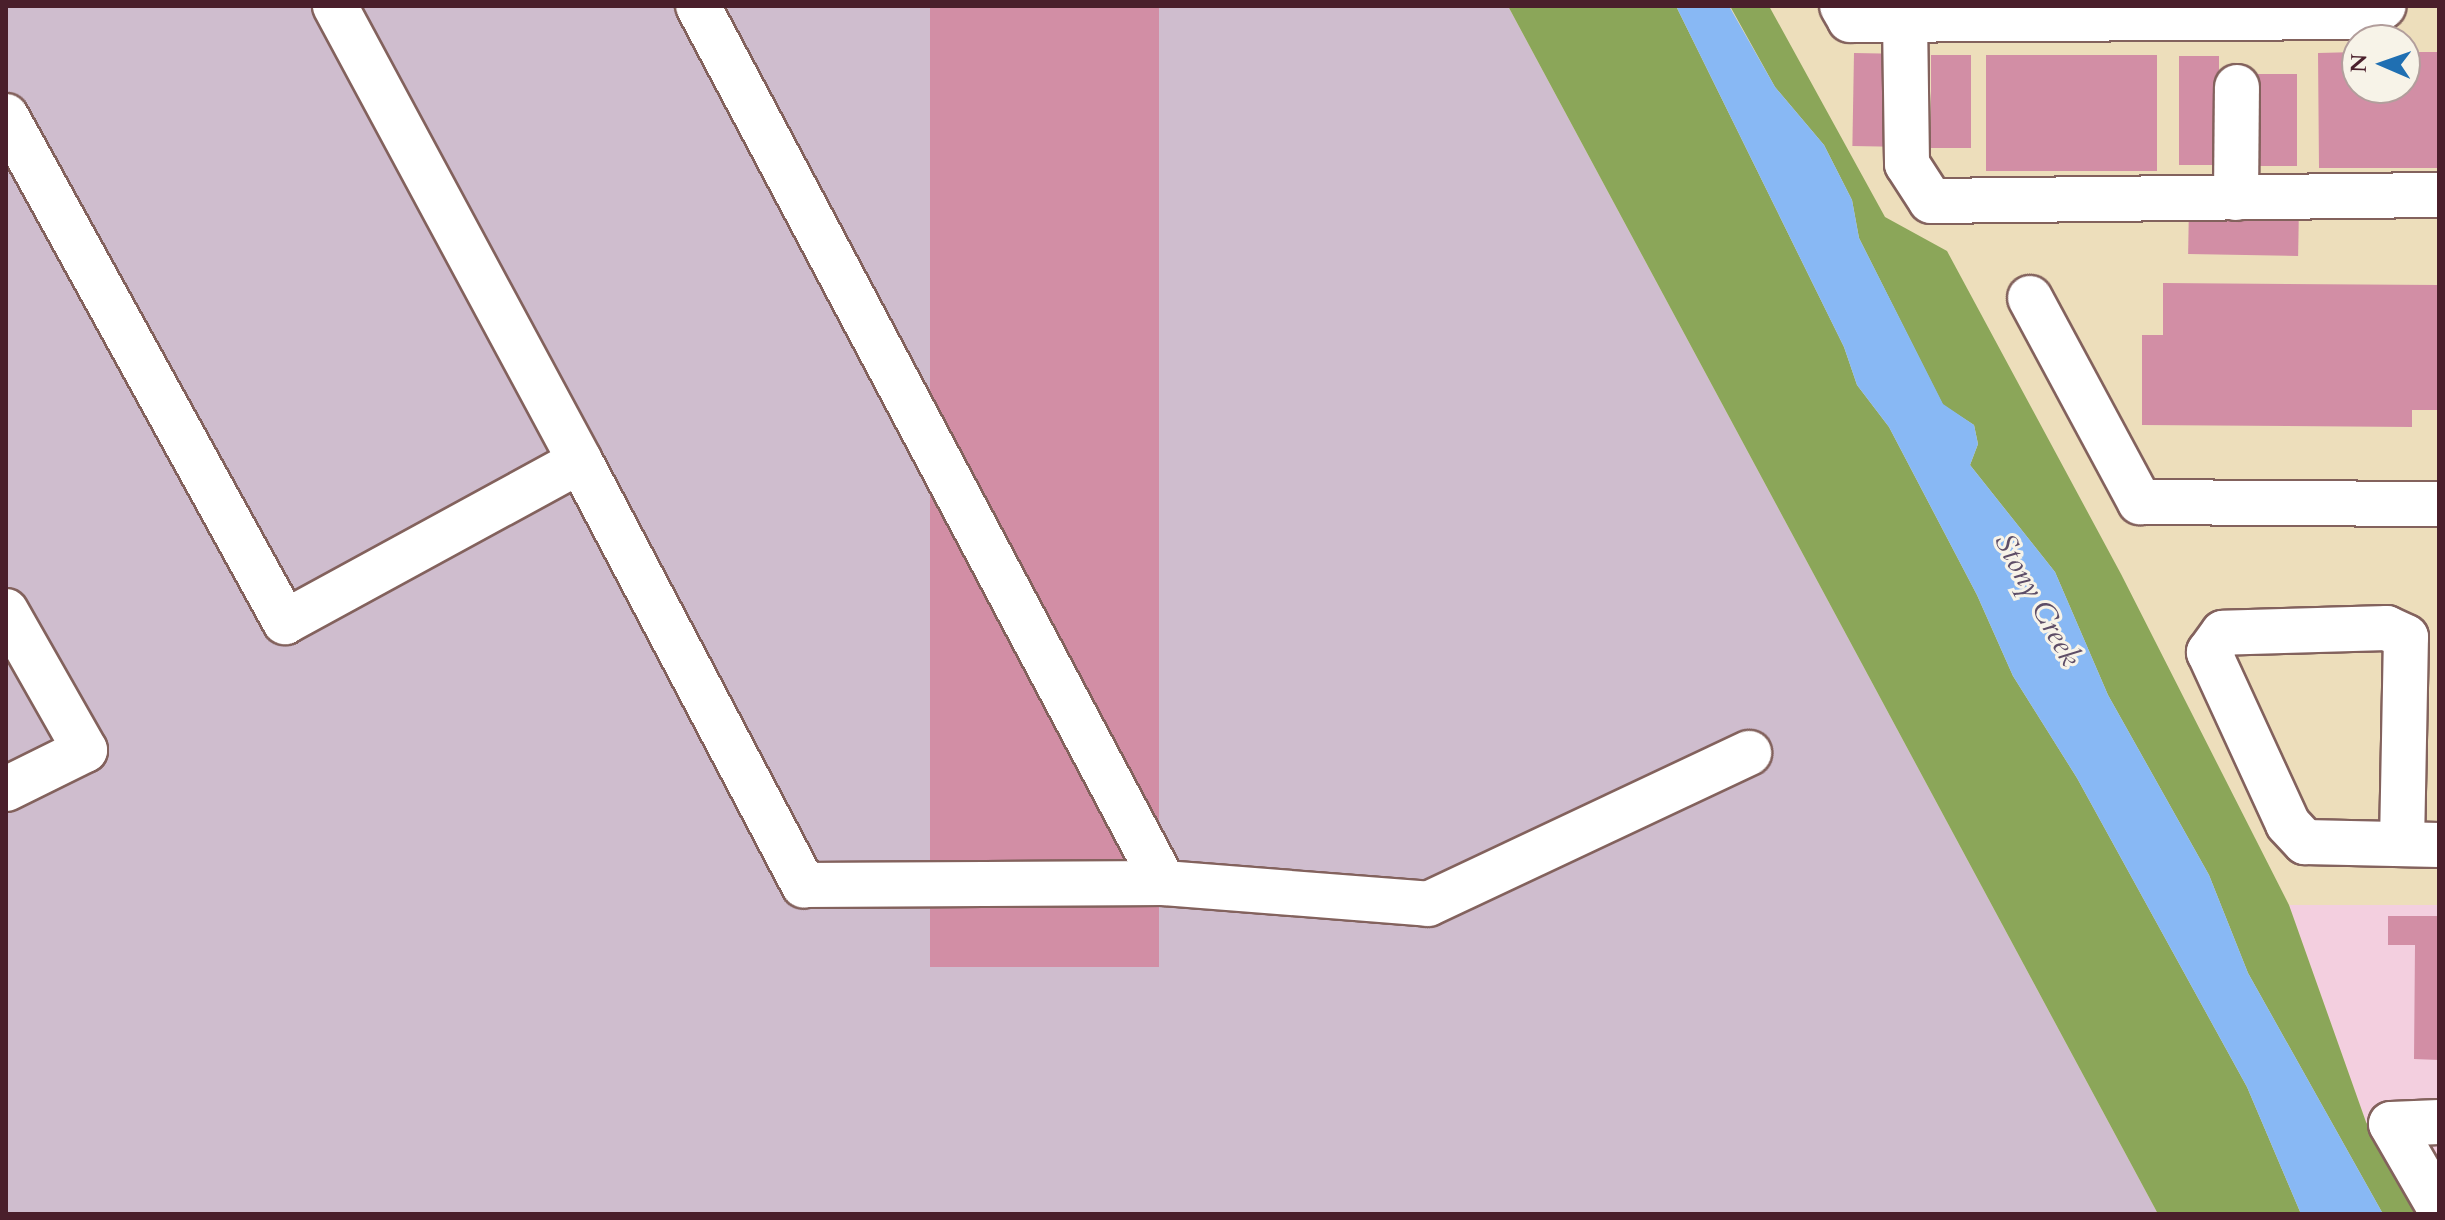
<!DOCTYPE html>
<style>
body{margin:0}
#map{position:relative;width:2445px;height:1220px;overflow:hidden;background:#eddebb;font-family:Cardo,serif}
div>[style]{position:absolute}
.built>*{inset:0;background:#f3cfdf}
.industrial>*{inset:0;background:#cfbdce}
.forest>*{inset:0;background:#8ba659}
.water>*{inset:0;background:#88b8f4}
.building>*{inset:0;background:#d28ea5;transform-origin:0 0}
.roads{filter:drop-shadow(2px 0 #83625d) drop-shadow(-2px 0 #83625d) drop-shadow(0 2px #83625d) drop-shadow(0 -2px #83625d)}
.minor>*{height:44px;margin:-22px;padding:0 22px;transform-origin:22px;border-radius:22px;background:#fff}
span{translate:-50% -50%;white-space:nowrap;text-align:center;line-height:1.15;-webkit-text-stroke:6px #f7f3e8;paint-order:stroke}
.water-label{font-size:30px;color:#5d4d67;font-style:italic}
.frame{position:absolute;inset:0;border:8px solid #4a1f2b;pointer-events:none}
.north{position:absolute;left:2341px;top:24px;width:80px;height:80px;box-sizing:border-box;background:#f7f3e8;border:2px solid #b29e9c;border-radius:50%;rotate:272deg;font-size:22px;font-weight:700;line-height:32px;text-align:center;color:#4a1f2b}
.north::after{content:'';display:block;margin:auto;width:28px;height:36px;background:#1f6fb2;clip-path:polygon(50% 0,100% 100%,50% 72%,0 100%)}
</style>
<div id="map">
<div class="built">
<div style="clip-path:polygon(2289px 905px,2439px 905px,2439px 1214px,2415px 1214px,2366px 1122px)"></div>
</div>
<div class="industrial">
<div style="clip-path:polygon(6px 6px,1508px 6px,2158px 1214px,6px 1214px)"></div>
</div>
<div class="forest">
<div style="clip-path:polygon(1508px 6px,1676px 6px,1844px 347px,1857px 385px,1889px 427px,1977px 595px,2013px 676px,2077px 778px,2247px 1087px,2301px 1214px,2158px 1214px)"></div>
<div style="clip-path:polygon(1730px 6px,1769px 6px,1885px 217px,1947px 251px,2121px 574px,2289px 905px,2366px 1122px,2415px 1214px,2383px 1214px,2248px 973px,2209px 875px,2108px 695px,2055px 572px,1970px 465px,1978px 444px,1974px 425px,1943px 405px,1859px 238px,1852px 200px,1824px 145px,1775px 87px)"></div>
</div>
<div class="water">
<div style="clip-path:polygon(1676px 6px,1729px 6px,1775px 87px,1824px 145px,1852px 200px,1859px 238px,1943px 404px,1974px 425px,1978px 444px,1970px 465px,2055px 572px,2108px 695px,2209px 875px,2248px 973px,2383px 1214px,2301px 1214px,2247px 1087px,2077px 778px,2013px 676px,1977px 595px,1889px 427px,1857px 385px,1844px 347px)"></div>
</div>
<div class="building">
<div style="left:930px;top:6px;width:229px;height:961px"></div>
<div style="clip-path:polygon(2357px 52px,2357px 88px,2405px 88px,2405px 52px,2439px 52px,2439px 168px,2319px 168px,2318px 53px)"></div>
<div style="left:1854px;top:53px;width:40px;height:93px;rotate:1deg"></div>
<div style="left:1931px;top:55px;width:40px;height:93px"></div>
<div style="left:1986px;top:55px;width:171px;height:116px"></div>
<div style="left:2179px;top:56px;width:40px;height:109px"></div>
<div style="left:2257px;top:74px;width:40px;height:92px"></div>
<div style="left:2189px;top:204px;width:110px;height:50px;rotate:1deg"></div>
<div style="clip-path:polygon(2163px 283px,2439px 285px,2439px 410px,2412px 410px,2412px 427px,2142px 425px,2142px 335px,2163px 335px)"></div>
<div style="clip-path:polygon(2388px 916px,2439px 916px,2439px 1060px,2414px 1059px,2415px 945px,2388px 945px)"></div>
</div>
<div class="roads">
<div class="minor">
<div style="left:698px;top:6px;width:993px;rotate:62.02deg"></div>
<div style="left:1842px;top:6px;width:16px;rotate:60deg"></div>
<div style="left:1850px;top:20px;width:518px;rotate:-0.33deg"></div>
<div style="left:2368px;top:17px;width:19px;rotate:-35deg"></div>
<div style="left:1905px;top:19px;width:145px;rotate:89.2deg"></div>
<div style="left:1907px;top:164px;width:44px;rotate:57deg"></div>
<div style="left:1931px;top:201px;width:508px;rotate:-0.68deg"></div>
<div style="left:6px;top:116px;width:578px;rotate:61.13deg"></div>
<div style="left:285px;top:622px;width:336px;rotate:-28.6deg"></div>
<div style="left:580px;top:461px;width:517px;rotate:-118.3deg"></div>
<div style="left:2236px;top:198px;width:111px;rotate:-89.5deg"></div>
<div style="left:2030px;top:298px;width:232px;rotate:61.7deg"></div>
<div style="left:2140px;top:502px;width:299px;rotate:0.4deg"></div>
<div style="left:580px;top:461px;width:480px;rotate:62.2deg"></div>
<div style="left:804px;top:885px;width:360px;rotate:-0.3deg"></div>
<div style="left:1164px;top:883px;width:265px;rotate:4.5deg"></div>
<div style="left:1428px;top:904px;width:355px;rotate:-25.2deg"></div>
<div style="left:6px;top:611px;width:160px;rotate:60.4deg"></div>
<div style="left:85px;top:750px;width:88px;rotate:153.7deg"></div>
<div style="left:2402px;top:844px;width:207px;rotate:-88.9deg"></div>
<div style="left:2406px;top:637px;width:21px;rotate:-155deg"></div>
<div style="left:2387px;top:628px;width:164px;rotate:178.3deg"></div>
<div style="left:2223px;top:633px;width:24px;rotate:126deg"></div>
<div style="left:2209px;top:652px;width:189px;rotate:65.3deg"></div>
<div style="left:2288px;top:824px;width:25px;rotate:47deg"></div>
<div style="left:2305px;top:842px;width:134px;rotate:1.3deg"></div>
<div style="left:2439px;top:1122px;width:48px;rotate:177.6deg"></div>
<div style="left:2391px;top:1124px;width:96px;rotate:60deg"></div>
</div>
</div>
<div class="water-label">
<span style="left:2037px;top:600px;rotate:61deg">Stony Creek</span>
</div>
<div class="frame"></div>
<div class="north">N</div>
</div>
